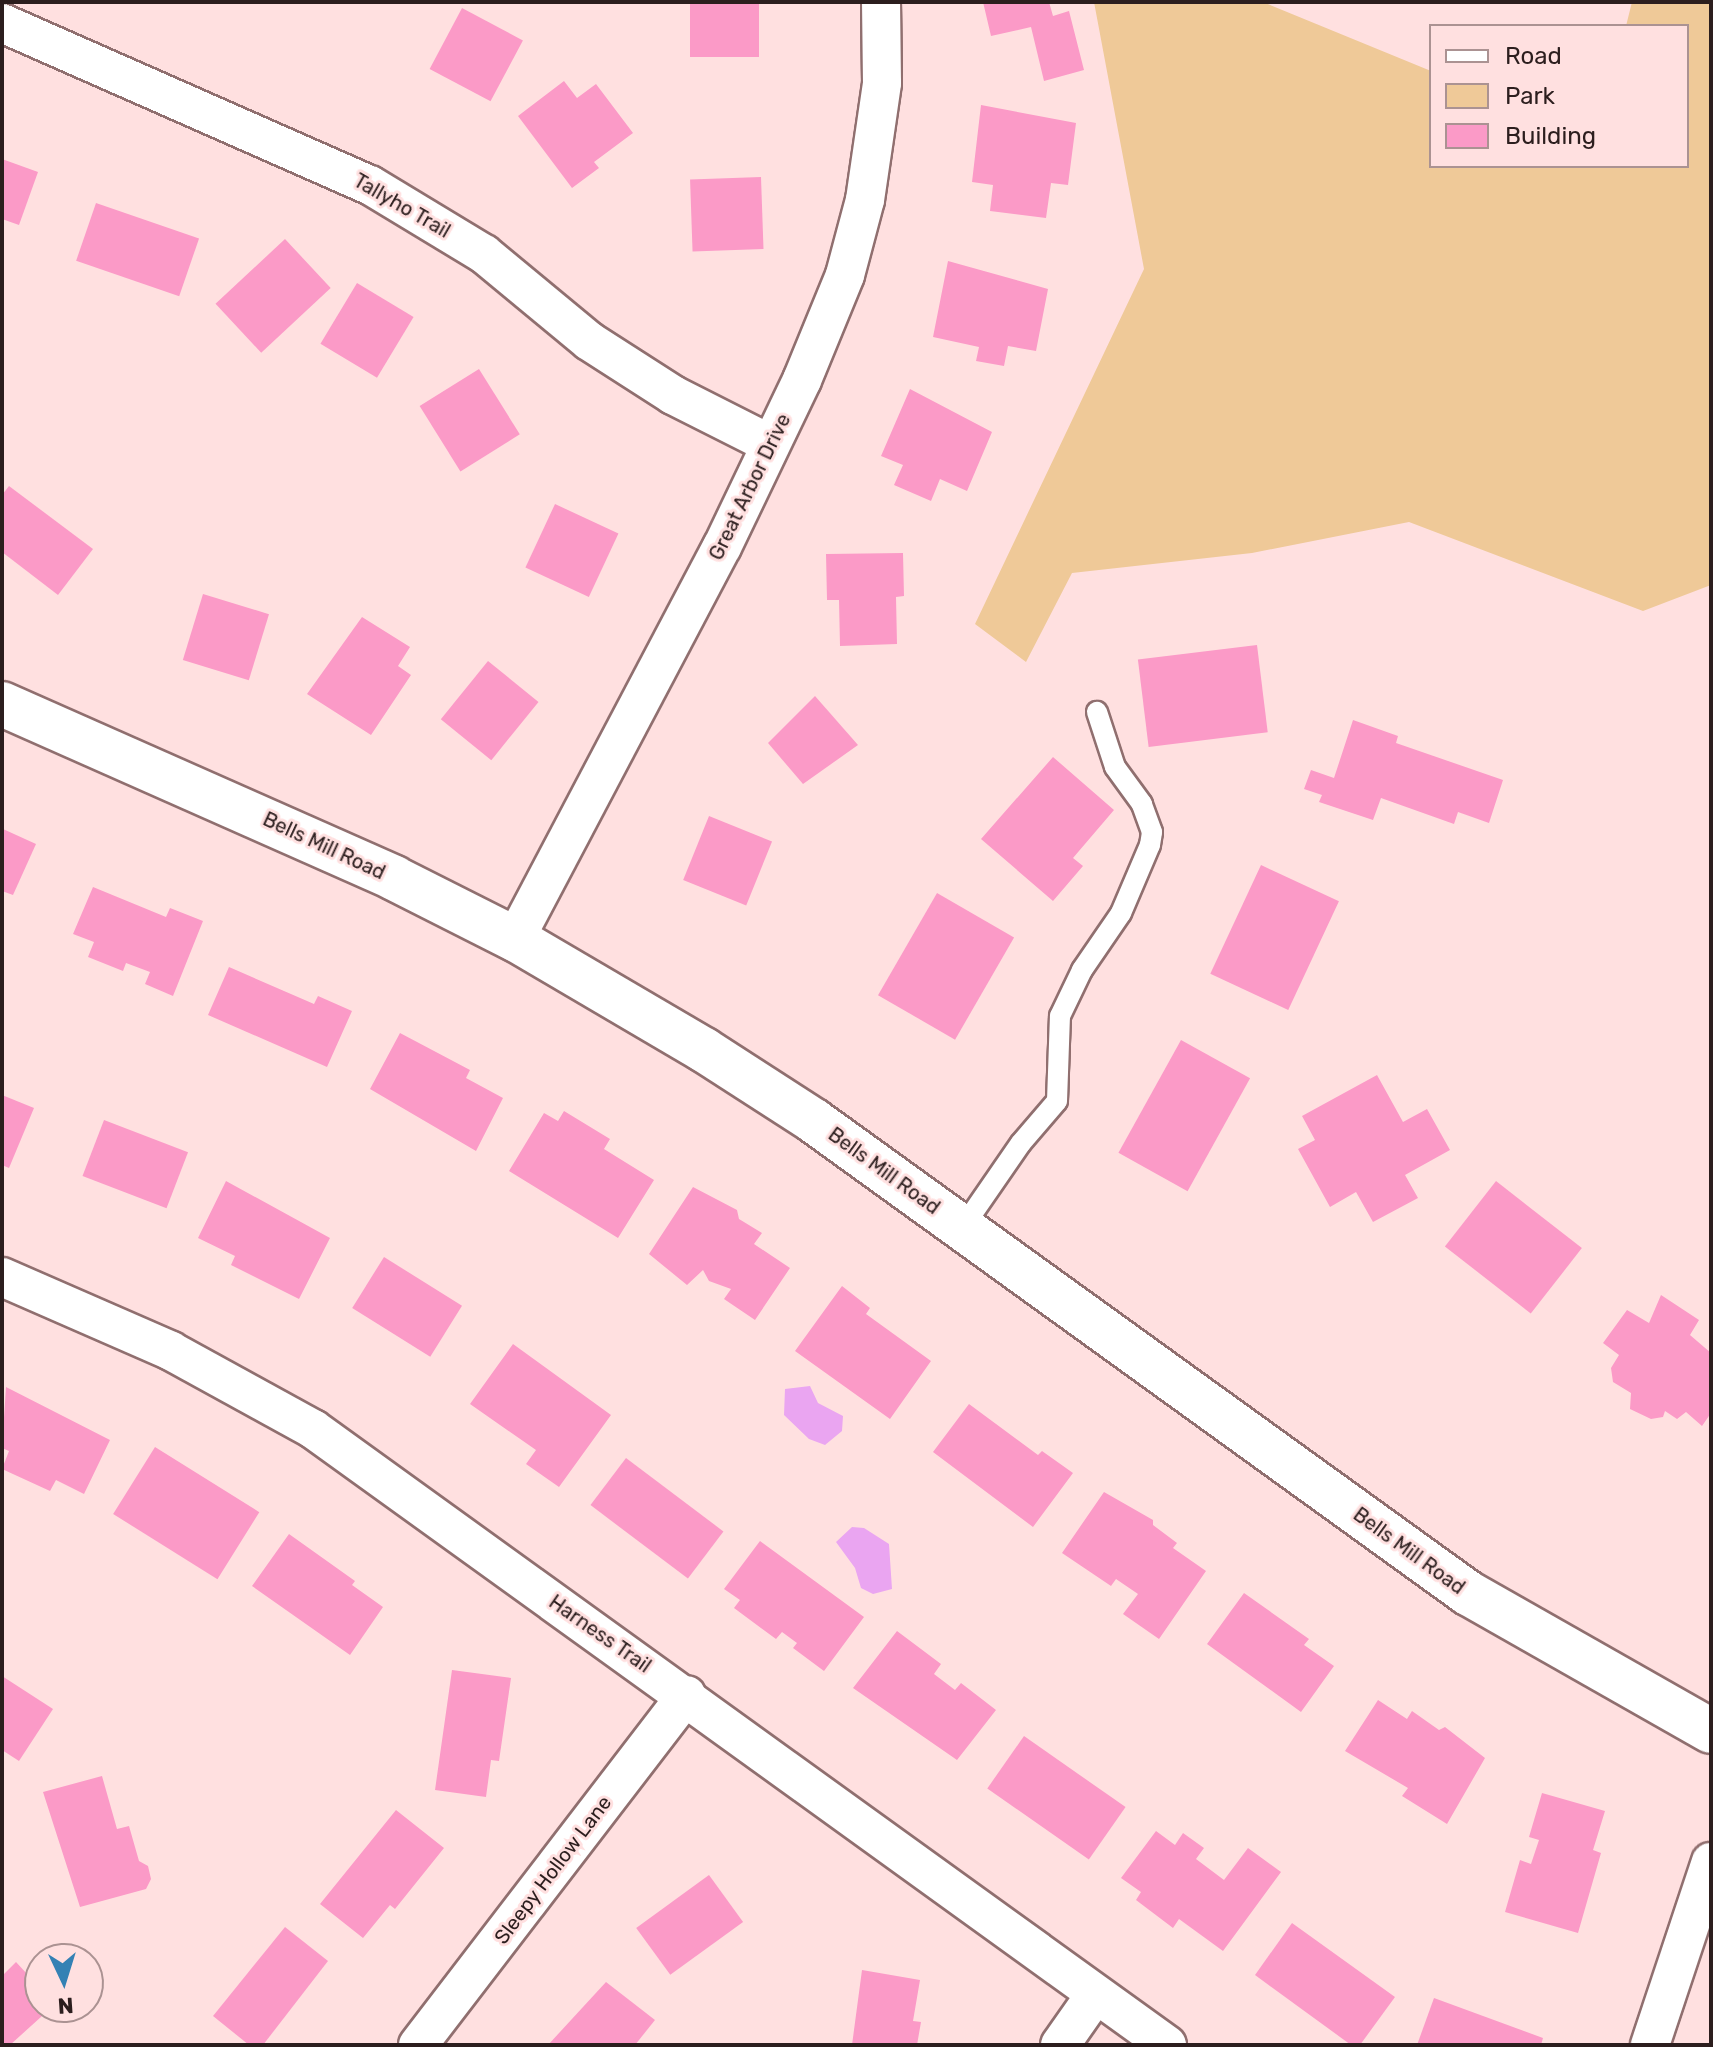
<!DOCTYPE html>
<style>
body{margin:0}
#map{position:relative;width:1713px;height:2047px;overflow:hidden;background:#ffe0e0;font-family:Rubik,sans-serif}
div>[style]{position:absolute}
.green>*{inset:0;background:#efc998}
.water>*{inset:0;background:#eaa5f1}
.building>*{inset:0;background:#fb9ac7;transform-origin:0 0}
.roads{filter:drop-shadow(2px 0 #906f6f) drop-shadow(-2px 0 #906f6f) drop-shadow(0 2px #906f6f) drop-shadow(0 -2px #906f6f)}
.service>*{height:20px;margin:-10px;padding:0 10px;transform-origin:10px;border-radius:10px;background:#fff}
.minor>*{height:38px;margin:-19px;padding:0 19px;transform-origin:19px;border-radius:19px;background:#fff}
.tertiary>*{height:44px;margin:-22px;padding:0 22px;transform-origin:22px;border-radius:22px;background:#fff}
span{translate:-50% -50%;white-space:nowrap;text-align:center;line-height:1.15;-webkit-text-stroke:6px #ffe0e0;paint-order:stroke}
.street-label{font-size:20px;color:#2c1e1e}
.frame{position:absolute;inset:0;border:4px solid #2c1e1e;pointer-events:none}
.legend{position:absolute;left:1429px;top:24px;width:260px;height:144px;box-sizing:border-box;background:#ffe0e0;border:2px solid #ab9292;margin:0;padding:10px 14px;list-style:none;font-size:24px;color:#2c1e1e}
.legend li{display:flex;align-items:center;gap:16px;height:40px}
.legend b{width:40px;border:2px solid #ab9292}
.north{position:absolute;left:24px;top:1943px;width:80px;height:80px;box-sizing:border-box;background:#ffe0e0;border:2px solid #ab9292;border-radius:50%;rotate:176deg;font-size:22px;font-weight:700;line-height:32px;text-align:center;color:#2c1e1e}
.north::after{content:'';display:block;margin:auto;width:28px;height:36px;background:#3481b4;clip-path:polygon(50% 0,100% 100%,50% 72%,0 100%)}
</style>
<div id="map">
<div class="green">
<div style="clip-path:polygon(1094px 2px,1263px 2px,1431px 71px,1431px 166px,1687px 166px,1687px 26px,1626px 26px,1632px 2px,1711px 2px,1711px 585px,1643px 611px,1409px 522px,1252px 553px,1072px 573px,1026px 662px,975px 624px,1144px 269px)"></div>
</div>
<div class="water">
<div style="clip-path:polygon(810px 1386px,818px 1403px,843px 1416px,842px 1431px,825px 1445px,809px 1439px,784px 1415px,785px 1389px)"></div>
<div style="clip-path:polygon(852px 1527px,864px 1528px,889px 1544px,892px 1589px,873px 1594px,861px 1588px,855px 1568px,836px 1542px)"></div>
</div>
<div class="building">
<div style="left:690px;top:2px;width:69px;height:55px"></div>
<div style="clip-path:polygon(983px 2px,1049px 2px,1053px 16px,1069px 11px,1084px 70px,1044px 81px,1031px 27px,991px 36px)"></div>
<div style="left:462px;top:8px;width:69px;height:69px;rotate:28deg"></div>
<div style="clip-path:polygon(564px 81px,577px 98px,596px 84px,633px 133px,594px 162px,599px 168px,572px 188px,518px 116px)"></div>
<div style="clip-path:polygon(981px 105px,1076px 123px,1068px 185px,1051px 183px,1046px 218px,990px 211px,993px 185px,972px 182px)"></div>
<div style="clip-path:polygon(2px 159px,38px 172px,19px 225px,2px 219px)"></div>
<div style="left:761px;top:177px;width:72px;height:71px;rotate:88deg"></div>
<div style="left:96px;top:203px;width:109px;height:61px;rotate:19deg"></div>
<div style="left:285px;top:239px;width:67px;height:95px;rotate:47deg"></div>
<div style="clip-path:polygon(948px 261px,1048px 289px,1036px 351px,1008px 346px,1004px 366px,976px 361px,979px 347px,933px 337px)"></div>
<div style="left:357px;top:283px;width:66px;height:71px;rotate:31deg"></div>
<div style="left:479px;top:369px;width:77px;height:70px;rotate:58deg"></div>
<div style="clip-path:polygon(910px 389px,992px 432px,967px 491px,940px 479px,931px 501px,894px 485px,903px 465px,881px 456px)"></div>
<div style="clip-path:polygon(9px 486px,93px 549px,58px 595px,2px 552px,2px 495px)"></div>
<div style="left:555px;top:504px;width:70px;height:70px;rotate:25deg"></div>
<div style="clip-path:polygon(903px 553px,904px 596px,896px 597px,897px 644px,840px 646px,839px 600px,827px 600px,826px 554px)"></div>
<div style="left:203px;top:594px;width:69px;height:69px;rotate:17deg"></div>
<div style="clip-path:polygon(362px 617px,410px 647px,398px 666px,411px 675px,371px 735px,307px 694px)"></div>
<div style="left:1257px;top:645px;width:88px;height:120px;rotate:83deg"></div>
<div style="left:488px;top:661px;width:65px;height:75px;rotate:39deg"></div>
<div style="clip-path:polygon(815px 696px,858px 745px,803px 784px,768px 743px)"></div>
<div style="clip-path:polygon(1353px 720px,1398px 736px,1396px 743px,1503px 780px,1489px 823px,1458px 812px,1454px 824px,1381px 798px,1373px 820px,1319px 802px,1322px 795px,1304px 789px,1311px 770px,1334px 778px)"></div>
<div style="clip-path:polygon(1053px 757px,1114px 810px,1073px 858px,1083px 866px,1053px 901px,981px 839px)"></div>
<div style="left:709px;top:816px;width:68px;height:69px;rotate:22deg"></div>
<div style="clip-path:polygon(3px 829px,36px 844px,13px 895px,2px 891px)"></div>
<div style="left:1261px;top:865px;width:86px;height:120px;rotate:25deg"></div>
<div style="clip-path:polygon(93px 887px,166px 917px,170px 908px,203px 921px,173px 996px,145px 984px,150px 972px,126px 963px,123px 971px,88px 957px,94px 942px,73px 934px)"></div>
<div style="left:937px;top:893px;width:89px;height:118px;rotate:30deg"></div>
<div style="clip-path:polygon(229px 967px,314px 1004px,318px 996px,352px 1011px,327px 1067px,208px 1015px)"></div>
<div style="clip-path:polygon(400px 1033px,470px 1070px,466px 1078px,503px 1098px,476px 1151px,370px 1089px)"></div>
<div style="left:1181px;top:1040px;width:79px;height:129px;rotate:29deg"></div>
<div style="clip-path:polygon(1377px 1075px,1403px 1122px,1427px 1109px,1450px 1150px,1405px 1175px,1418px 1198px,1373px 1222px,1356px 1192px,1330px 1207px,1298px 1149px,1315px 1140px,1302px 1116px)"></div>
<div style="clip-path:polygon(2px 1095px,34px 1108px,9px 1168px,2px 1165px)"></div>
<div style="clip-path:polygon(564px 1111px,610px 1139px,604px 1149px,654px 1180px,618px 1238px,509px 1171px,544px 1113px,558px 1121px)"></div>
<div style="left:104px;top:1120px;width:90px;height:60px;rotate:21deg"></div>
<div style="clip-path:polygon(226px 1181px,330px 1238px,299px 1299px,231px 1265px,235px 1256px,198px 1238px)"></div>
<div style="left:1496px;top:1181px;width:109px;height:83px;rotate:38deg"></div>
<div style="clip-path:polygon(693px 1187px,737px 1210px,739px 1219px,762px 1233px,754px 1244px,790px 1268px,755px 1320px,724px 1299px,731px 1289px,709px 1281px,703px 1270px,687px 1285px,649px 1254px)"></div>
<div style="left:384px;top:1257px;width:92px;height:60px;rotate:32deg"></div>
<div style="clip-path:polygon(842px 1286px,870px 1308px,866px 1314px,931px 1361px,890px 1419px,795px 1351px)"></div>
<div style="clip-path:polygon(1661px 1295px,1699px 1320px,1690px 1335px,1711px 1353px,1711px 1413px,1702px 1426px,1686px 1412px,1677px 1419px,1665px 1411px,1663px 1417px,1651px 1419px,1630px 1409px,1631px 1393px,1613px 1382px,1611px 1368px,1619px 1355px,1603px 1343px,1627px 1310px,1649px 1323px)"></div>
<div style="clip-path:polygon(513px 1344px,611px 1415px,559px 1487px,526px 1464px,536px 1450px,470px 1404px)"></div>
<div style="clip-path:polygon(6px 1387px,110px 1440px,84px 1494px,56px 1480px,50px 1491px,2px 1469px,9px 1451px,2px 1448px)"></div>
<div style="clip-path:polygon(969px 1404px,1038px 1455px,1042px 1451px,1073px 1473px,1033px 1527px,933px 1452px)"></div>
<div style="left:155px;top:1447px;width:123px;height:79px;rotate:32deg"></div>
<div style="left:626px;top:1458px;width:122px;height:59px;rotate:37deg"></div>
<div style="clip-path:polygon(1104px 1492px,1153px 1520px,1153px 1525px,1177px 1543px,1173px 1548px,1206px 1571px,1159px 1639px,1123px 1614px,1138px 1594px,1116px 1579px,1111px 1586px,1062px 1553px)"></div>
<div style="clip-path:polygon(289px 1534px,355px 1581px,352px 1585px,383px 1607px,350px 1655px,252px 1586px)"></div>
<div style="clip-path:polygon(760px 1541px,864px 1617px,824px 1671px,793px 1648px,797px 1643px,782px 1632px,776px 1639px,734px 1608px,740px 1600px,724px 1589px)"></div>
<div style="clip-path:polygon(1244px 1593px,1309px 1639px,1304px 1645px,1334px 1666px,1301px 1712px,1207px 1644px)"></div>
<div style="clip-path:polygon(897px 1631px,941px 1664px,934px 1674px,955px 1690px,961px 1683px,996px 1710px,957px 1760px,853px 1688px)"></div>
<div style="clip-path:polygon(452px 1670px,511px 1678px,499px 1761px,491px 1760px,486px 1797px,435px 1790px)"></div>
<div style="clip-path:polygon(2px 1676px,53px 1709px,19px 1761px,2px 1750px)"></div>
<div style="clip-path:polygon(1378px 1700px,1407px 1719px,1412px 1711px,1439px 1730px,1445px 1727px,1485px 1758px,1447px 1824px,1402px 1796px,1408px 1788px,1345px 1751px)"></div>
<div style="left:1024px;top:1736px;width:124px;height:64px;rotate:35deg"></div>
<div style="clip-path:polygon(102px 1776px,117px 1829px,129px 1826px,139px 1861px,148px 1866px,151px 1879px,146px 1889px,80px 1907px,43px 1792px)"></div>
<div style="clip-path:polygon(1542px 1793px,1605px 1811px,1593px 1850px,1601px 1853px,1578px 1933px,1505px 1912px,1520px 1860px,1531px 1864px,1539px 1840px,1529px 1837px)"></div>
<div style="clip-path:polygon(396px 1810px,444px 1848px,395px 1909px,390px 1905px,363px 1938px,320px 1904px)"></div>
<div style="clip-path:polygon(1156px 1831px,1175px 1845px,1183px 1833px,1204px 1848px,1196px 1859px,1224px 1880px,1248px 1848px,1281px 1872px,1223px 1951px,1179px 1919px,1173px 1928px,1136px 1900px,1141px 1892px,1121px 1878px)"></div>
<div style="left:709px;top:1875px;width:58px;height:90px;rotate:54deg"></div>
<div style="clip-path:polygon(1292px 1923px,1395px 1997px,1360px 2045px,1351px 2045px,1255px 1975px)"></div>
<div style="clip-path:polygon(285px 1927px,328px 1961px,263px 2045px,249px 2045px,213px 2016px)"></div>
<div style="clip-path:polygon(16px 1962px,40px 1988px,40px 2007px,52px 2007px,10px 2045px,2px 2045px,2px 1976px)"></div>
<div style="clip-path:polygon(862px 1970px,920px 1980px,913px 2021px,921px 2022px,917px 2045px,852px 2045px)"></div>
<div style="clip-path:polygon(606px 1982px,655px 2020px,635px 2045px,548px 2045px)"></div>
<div style="clip-path:polygon(1434px 1998px,1543px 2038px,1541px 2045px,1417px 2045px)"></div>
</div>
<div class="roads">
<div class="service">
<div style="left:963px;top:1227px;width:102px;rotate:-55.4deg"></div>
<div style="left:1021px;top:1143px;width:55px;rotate:-49.4deg"></div>
<div style="left:1057px;top:1101px;width:85px;rotate:-88deg"></div>
<div style="left:1060px;top:1016px;width:51px;rotate:-64.4deg"></div>
<div style="left:1082px;top:970px;width:69px;rotate:-55.6deg"></div>
<div style="left:1121px;top:913px;width:74px;rotate:-66.9deg"></div>
<div style="left:1150px;top:845px;width:13px;rotate:-81deg"></div>
<div style="left:1152px;top:832px;width:30px;rotate:-110deg"></div>
<div style="left:1142px;top:804px;width:46px;rotate:-126.1deg"></div>
<div style="left:1115px;top:767px;width:58px;rotate:-108.1deg"></div>
</div>
<div class="minor">
<div style="left:2px;top:23px;width:402px;rotate:23.8deg"></div>
<div style="left:370px;top:185px;width:133px;rotate:31.2deg"></div>
<div style="left:484px;top:254px;width:136px;rotate:39.6deg"></div>
<div style="left:589px;top:341px;width:100px;rotate:32.7deg"></div>
<div style="left:673px;top:395px;width:109px;rotate:26.8deg"></div>
<div style="left:515px;top:939px;width:443px;rotate:-62.2deg"></div>
<div style="left:722px;top:547px;width:185px;rotate:-64.4deg"></div>
<div style="left:802px;top:380px;width:113px;rotate:-67.7deg"></div>
<div style="left:845px;top:275px;width:78px;rotate:-75.1deg"></div>
<div style="left:865px;top:200px;width:118px;rotate:-81.7deg"></div>
<div style="left:882px;top:83px;width:81px;rotate:-90.7deg"></div>
<div style="left:2px;top:1277px;width:184px;rotate:23.6deg"></div>
<div style="left:171px;top:1351px;width:162px;rotate:28.8deg"></div>
<div style="left:313px;top:1429px;width:1053px;rotate:35.8deg"></div>
<div style="left:418px;top:2045px;width:441px;rotate:-52.5deg"></div>
<div style="left:1060px;top:2045px;width:61px;rotate:-55deg"></div>
<div style="left:1650px;top:2045px;width:193px;rotate:-71.6deg"></div>
</div>
<div class="tertiary">
<div style="left:2px;top:704px;width:429px;rotate:23.9deg"></div>
<div style="left:394px;top:878px;width:136px;rotate:26.8deg"></div>
<div style="left:515px;top:939px;width:219px;rotate:30.4deg"></div>
<div style="left:704px;top:1050px;width:131px;rotate:32.8deg"></div>
<div style="left:814px;top:1121px;width:807px;rotate:35.82deg"></div>
<div style="left:1468px;top:1593px;width:279px;rotate:29.6deg"></div>
</div>
</div>
<div class="street-label">
<span style="left:402px;top:206px;rotate:30deg">Tallyho Trail</span>
<span style="left:750px;top:487px;rotate:-64deg">Great Arbor Drive</span>
<span style="left:324px;top:846px;rotate:25deg">Bells Mill Road</span>
<span style="left:884px;top:1171px;rotate:36deg">Bells Mill Road</span>
<span style="left:1409px;top:1551px;rotate:36deg">Bells Mill Road</span>
<span style="left:600px;top:1634px;rotate:35deg">Harness Trail</span>
<span style="left:553px;top:1870px;rotate:-53deg">Sleepy Hollow Lane</span>
</div>
<div class="frame"></div>
<ul class="legend">
<li><b style="height:10px;background:#fff"></b>Road</li>
<li><b style="height:22px;background:#efc998"></b>Park</li>
<li><b style="height:22px;background:#fb9ac7"></b>Building</li>
</ul>
<div class="north">N</div>
</div>
